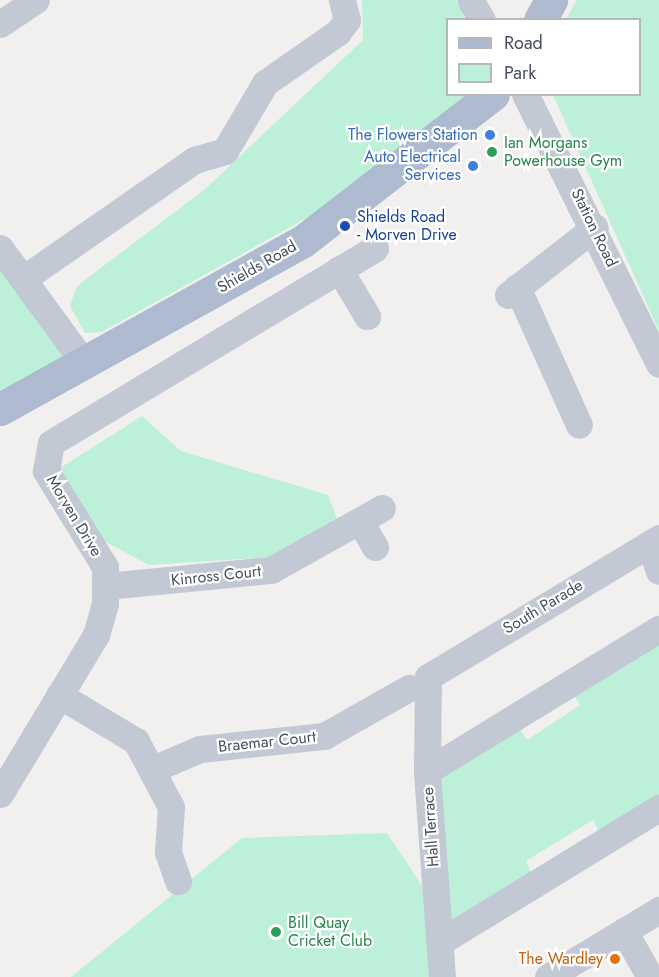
<!DOCTYPE html>
<style>
body{margin:0}
#map{position:relative;width:659px;height:977px;overflow:hidden;background:#f2f0ef;font-family:Jost,sans-serif}
div>[style]{position:absolute}
.green>*{inset:0;background:#bdf0d8}
.minor>*{height:27px;margin:-13.5px;padding:0 13.5px;transform-origin:13.5px;border-radius:13.5px;background:#c2c9d5}
.major>*{height:33px;margin:-16.5px;padding:0 16.5px;transform-origin:16.5px;border-radius:16.5px;background:#aebacf}
.dots>*{width:16px;height:16px;translate:-50% -50%;box-sizing:border-box;border:3px solid #fff;border-radius:50%}
span{translate:-50% -50%;white-space:nowrap;text-align:center;line-height:1.15;-webkit-text-stroke:4.5px #fff;paint-order:stroke}
.shop-label{font-size:16px;color:#366cbe}
.right{translate:-100% -50%;text-align:right}
.leisure-label{font-size:16px;color:#27864d}
.left{translate:0 -50%;text-align:left}
.transit-label{font-size:16px;color:#164399}
.street-label{font-size:16px;color:#474f5d}
.food-label{font-size:16px;color:#c56008}
.legend{position:absolute;left:446px;top:18px;width:195px;height:78px;box-sizing:border-box;background:#fff;border:2px solid #b5b9be;margin:0;padding:8px 10px;list-style:none;font-size:18px;color:#474f5d}
.legend li{display:flex;align-items:center;gap:12px;height:30px}
.legend b{width:30px;border:2px solid #b5b9be}
</style>
<div id="map">
<div class="green">
<div style="clip-path:polygon(362px 0,457px 0,465px 19px,448px 20px,448px 94px,467px 95px,312px 215px,102px 332px,85px 333px,70px 306px,77px 286px,204px 190px,363px 40px)"></div>
<div style="clip-path:polygon(577px 0,659px 0,659px 331px,553px 95px,640px 94px,640px 20px,566px 19px)"></div>
<div style="clip-path:polygon(0 257px,79px 361px,0 403px)"></div>
<div style="clip-path:polygon(142px 416px,181px 451px,328px 495px,339px 524px,273px 557px,149px 565px,104px 541px,60px 468px)"></div>
<div style="clip-path:polygon(649px 645px,659px 646px,659px 795px,599px 832px,593px 820px,526px 861px,533px 877px,447px 927px,434px 774px,517px 725px,527px 740px,580px 705px,573px 694px)"></div>
<div style="clip-path:polygon(387px 833px,423px 887px,431px 977px,71px 977px,242px 838px)"></div>
</div>
<div class="minor">
<div style="left:471px;top:1px;width:22px;rotate:60deg"></div>
<div style="left:0;top:24px;width:43px;rotate:-33.7deg"></div>
<div style="left:525px;top:94px;width:301px;rotate:63.6deg"></div>
<div style="left:0;top:248px;width:144px;rotate:53.8deg"></div>
<div style="left:339px;top:269px;width:55px;rotate:59.2deg"></div>
<div style="left:23px;top:279px;width:208px;rotate:-34.8deg"></div>
<div style="left:194px;top:160px;width:32px;rotate:-16deg"></div>
<div style="left:225px;top:151px;width:79px;rotate:-59.5deg"></div>
<div style="left:265px;top:83px;width:89px;rotate:-34.9deg"></div>
<div style="left:338px;top:32px;width:15px;rotate:-53deg"></div>
<div style="left:347px;top:20px;width:21px;rotate:-104deg"></div>
<div style="left:517px;top:287px;width:151px;rotate:65.8deg"></div>
<div style="left:508px;top:295px;width:110px;rotate:-38deg"></div>
<div style="left:360px;top:521px;width:30px;rotate:60deg"></div>
<div style="left:650px;top:544px;width:28px;rotate:72deg"></div>
<div style="left:107px;top:586px;width:165px;rotate:-5.6deg"></div>
<div style="left:271px;top:570px;width:127px;rotate:-29.2deg"></div>
<div style="left:59px;top:695px;width:90px;rotate:30.9deg"></div>
<div style="left:136px;top:741px;width:75px;rotate:62.1deg"></div>
<div style="left:171px;top:807px;width:45px;rotate:93.8deg"></div>
<div style="left:168px;top:852px;width:31px;rotate:71deg"></div>
<div style="left:153px;top:769px;width:51px;rotate:-23.1deg"></div>
<div style="left:200px;top:749px;width:125px;rotate:-6deg"></div>
<div style="left:324px;top:736px;width:98px;rotate:-29.5deg"></div>
<div style="left:427px;top:771px;width:272px;rotate:-31.5deg"></div>
<div style="left:0;top:794px;width:186px;rotate:-58.9deg"></div>
<div style="left:96px;top:635px;width:32px;rotate:-74deg"></div>
<div style="left:105px;top:604px;width:37px;rotate:-90deg"></div>
<div style="left:105px;top:567px;width:113px;rotate:-121.6deg"></div>
<div style="left:46px;top:471px;width:28px;rotate:-80deg"></div>
<div style="left:51px;top:443px;width:378px;rotate:-31deg"></div>
<div style="left:624px;top:931px;width:53px;rotate:60.5deg"></div>
<div style="left:440px;top:942px;width:257px;rotate:-31.5deg"></div>
<div style="left:442px;top:977px;width:207px;rotate:-94.2deg"></div>
<div style="left:427px;top:771px;width:94px;rotate:-89.4deg"></div>
<div style="left:428px;top:677px;width:270px;rotate:-31deg"></div>
<div style="left:548px;top:977px;width:130px;rotate:-31.1deg"></div>
</div>
<div class="major">
<div style="left:540px;top:20px;width:23px;rotate:-61deg"></div>
<div style="left:0;top:409px;width:346px;rotate:-29deg"></div>
<div style="left:303px;top:241px;width:240px;rotate:-37.7deg"></div>
</div>
<div class="dots">
<div style="left:490px;top:135px;background:#3f7fe0"></div>
<div style="left:492px;top:152px;background:#2e9e5b"></div>
<div style="left:473px;top:166px;background:#3f7fe0"></div>
<div style="left:345px;top:226px;background:#1a4fb4"></div>
<div style="left:276px;top:932px;background:#2e9e5b"></div>
<div style="left:615px;top:959px;background:#e8710a"></div>
</div>
<div class="shop-label">
<span class="right" style="left:478px;top:135px">The Flowers Station</span>
<span class="right" style="left:461px;top:166px">Auto Electrical<br>Services</span>
</div>
<div class="leisure-label">
<span class="left" style="left:504px;top:152px">Ian Morgans<br>Powerhouse Gym</span>
<span class="left" style="left:288px;top:932px">Bill Quay<br>Cricket Club</span>
</div>
<div class="transit-label">
<span class="left" style="left:357px;top:226px">Shields Road<br>- Morven Drive</span>
</div>
<div class="street-label">
<span style="left:594px;top:228px;rotate:64deg">Station Road</span>
<span style="left:257px;top:267px;rotate:-30deg">Shields Road</span>
<span style="left:74px;top:516px;rotate:59deg">Morven Drive</span>
<span style="left:216px;top:576px;rotate:-6deg">Kinross Court</span>
<span style="left:543px;top:607px;rotate:-31deg">South Parade</span>
<span style="left:267px;top:742px;rotate:-6deg">Braemar Court</span>
<span style="left:431px;top:827px;rotate:-94deg">Hall Terrace</span>
</div>
<div class="food-label">
<span class="right" style="left:603px;top:959px">The Wardley</span>
</div>
<ul class="legend">
<li><b style="height:8px;background:#aebacf"></b>Road</li>
<li><b style="height:16px;background:#bdf0d8"></b>Park</li>
</ul>
</div>
